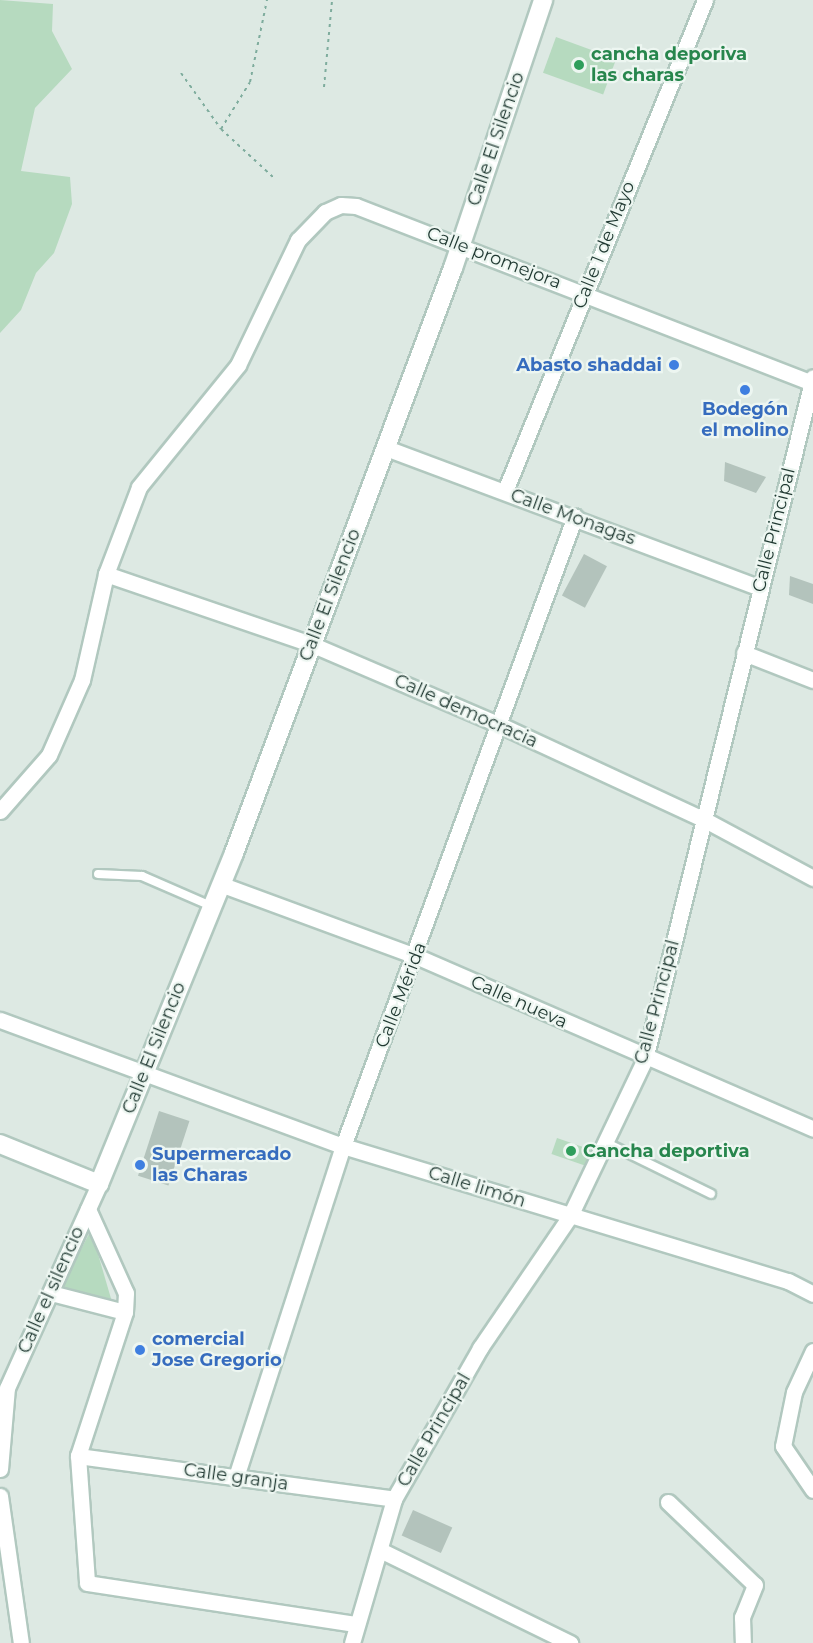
<!DOCTYPE html>
<meta charset="utf-8">
<style>
body{margin:0}
#map{position:relative;width:813px;height:1643px;overflow:hidden;background:#dde9e3;font-family:Montserrat,sans-serif}
div>[style]{position:absolute}
.green>*{inset:0;background:#b6dabf;transform-origin:0 0}
.building>*{inset:0;background:#b3c3bc;transform-origin:0 0}
.path>*{height:2px;margin-top:-1px;transform-origin:0;background:repeating-linear-gradient(90deg,#7eac9d 0 3px,transparent 0 7.5px)}
.roads{filter:drop-shadow(2px 0 #b1c8bf) drop-shadow(-2px 0 #b1c8bf) drop-shadow(0 2px #b1c8bf) drop-shadow(0 -2px #b1c8bf)}
.lane>*{height:8px;margin:-4px;padding:0 4px;transform-origin:4px;border-radius:4px;background:#fff}
.street>*{height:15px;margin:-7.5px;padding:0 7.5px;transform-origin:7.5px;border-radius:7.5px;background:#fff}
.secondary>*{height:18px;margin:-9px;padding:0 9px;transform-origin:9px;border-radius:9px;background:#fff}
.dots>*{width:16px;height:16px;translate:-50% -50%;box-sizing:border-box;border:3px solid #edf6f1;border-radius:50%}
span{translate:-50% -50%;white-space:nowrap;text-align:center;line-height:1.15;-webkit-text-stroke:4.5px #edf6f1;paint-order:stroke}
.leisure-label{font-size:18px;color:#27864d;font-weight:700}
.left{translate:0 -50%;text-align:left}
.street-label{font-size:18px;color:#1f3831}
.shop-label{font-size:18px;color:#366cbe;font-weight:700}
.right{translate:-100% -50%;text-align:right}
</style>
<div id="map">
<div class="green">
<div style="clip-path:polygon(0 0,53px 4px,52px 31px,72px 69px,35px 108px,21px 171px,70px 177px,72px 204px,54px 253px,36px 273px,21px 310px,0 333px)"></div>
<div style="left:556px;top:37px;width:64px;height:38px;rotate:20deg"></div>
<div style="left:557px;top:1138px;width:36px;height:17px;rotate:19deg"></div>
<div style="clip-path:polygon(91px 1230px,112px 1302px,61px 1288px)"></div>
</div>
<div class="building">
<div style="clip-path:polygon(725px 462px,766px 477px,756px 493px,724px 481px)"></div>
<div style="left:584px;top:554px;width:26px;height:47px;rotate:28deg"></div>
<div style="clip-path:polygon(790px 576px,813px 584px,813px 604px,789px 595px)"></div>
<div style="left:159px;top:1111px;width:32px;height:68px;rotate:18deg"></div>
<div style="left:413px;top:1510px;width:43px;height:28px;rotate:24deg"></div>
</div>
<div class="path">
<div style="left:181px;top:73px;width:69px;rotate:54.5deg"></div>
<div style="left:221px;top:129px;width:71px;rotate:42.7deg"></div>
<div style="left:324px;top:87px;width:87px;rotate:-84.7deg"></div>
<div style="left:221px;top:129px;width:55px;rotate:-58.3deg"></div>
<div style="left:250px;top:82px;width:84px;rotate:-78.3deg"></div>
</div>
<div class="roads">
<div class="lane">
<div style="left:98px;top:874px;width:44px;rotate:2.6deg"></div>
<div style="left:142px;top:876px;width:75px;rotate:23.5deg"></div>
<div style="left:605px;top:1142px;width:118px;rotate:26.1deg"></div>
</div>
<div class="street">
<div style="left:386px;top:448px;width:399px;rotate:20.5deg"></div>
<div style="left:505px;top:491px;width:530px;rotate:-67.84deg"></div>
<div style="left:106px;top:574px;width:217px;rotate:18.9deg"></div>
<div style="left:311px;top:644px;width:203px;rotate:23.2deg"></div>
<div style="left:498px;top:724px;width:226px;rotate:24.9deg"></div>
<div style="left:703px;top:819px;width:125px;rotate:28.2deg"></div>
<div style="left:744px;top:653px;width:74px;rotate:21.4deg"></div>
<div style="left:0;top:811px;width:74px;rotate:-48.8deg"></div>
<div style="left:49px;top:755px;width:82px;rotate:-66.3deg"></div>
<div style="left:82px;top:680px;width:109px;rotate:-77.2deg"></div>
<div style="left:106px;top:574px;width:93px;rotate:-69.2deg"></div>
<div style="left:139px;top:487px;width:157px;rotate:-50.9deg"></div>
<div style="left:238px;top:365px;width:139px;rotate:-64.4deg"></div>
<div style="left:298px;top:240px;width:39px;rotate:-46deg"></div>
<div style="left:325px;top:212px;width:17px;rotate:-24deg"></div>
<div style="left:341px;top:205px;width:15px;rotate:4deg"></div>
<div style="left:356px;top:206px;width:490px;rotate:21.2deg"></div>
<div style="left:220px;top:884px;width:209px;rotate:20.2deg"></div>
<div style="left:416px;top:956px;width:433px;rotate:23.5deg"></div>
<div style="left:0;top:1020px;width:365px;rotate:20.2deg"></div>
<div style="left:343px;top:1146px;width:465px;rotate:16.9deg"></div>
<div style="left:788px;top:1281px;width:28px;rotate:27deg"></div>
<div style="left:88px;top:1209px;width:92px;rotate:65.7deg"></div>
<div style="left:126px;top:1293px;width:19px;rotate:93deg"></div>
<div style="left:125px;top:1312px;width:151px;rotate:108.1deg"></div>
<div style="left:78px;top:1456px;width:127px;rotate:85.9deg"></div>
<div style="left:87px;top:1583px;width:272px;rotate:8.7deg"></div>
<div style="left:51px;top:1293px;width:76px;rotate:14.4deg"></div>
<div style="left:813px;top:1351px;width:45px;rotate:114.9deg"></div>
<div style="left:794px;top:1392px;width:55px;rotate:101.5deg"></div>
<div style="left:783px;top:1446px;width:53px;rotate:55.7deg"></div>
<div style="left:78px;top:1456px;width:319px;rotate:7.7deg"></div>
<div style="left:0;top:1469px;width:81px;rotate:-85.1deg"></div>
<div style="left:7px;top:1388px;width:224px;rotate:-65.7deg"></div>
<div style="left:236px;top:1477px;width:348px;rotate:-72.1deg"></div>
<div style="left:343px;top:1146px;width:671px;rotate:-69.78deg"></div>
<div style="left:0;top:1496px;width:148px;rotate:81.9deg"></div>
<div style="left:668px;top:1502px;width:120px;rotate:43.7deg"></div>
<div style="left:755px;top:1585px;width:35px;rotate:112deg"></div>
<div style="left:742px;top:1617px;width:26px;rotate:88deg"></div>
<div style="left:380px;top:1550px;width:212px;rotate:26.1deg"></div>
<div style="left:352px;top:1643px;width:150px;rotate:-73.7deg"></div>
<div style="left:394px;top:1499px;width:174px;rotate:-60.3deg"></div>
<div style="left:480px;top:1348px;width:160px;rotate:-55.7deg"></div>
<div style="left:570px;top:1216px;width:174px;rotate:-64.5deg"></div>
<div style="left:645px;top:1059px;width:702px;rotate:-76.16deg"></div>
</div>
<div class="secondary">
<div style="left:0;top:1144px;width:107px;rotate:22deg"></div>
<div style="left:99px;top:1184px;width:357px;rotate:-67.8deg"></div>
<div style="left:234px;top:853px;width:625px;rotate:-69.48deg"></div>
<div style="left:453px;top:268px;width:283px;rotate:-71.4deg"></div>
</div>
</div>
<div class="dots">
<div style="left:579px;top:65px;background:#2e9e5b"></div>
<div style="left:674px;top:365px;background:#3f7fe0"></div>
<div style="left:745px;top:390px;background:#3f7fe0"></div>
<div style="left:571px;top:1151px;background:#2e9e5b"></div>
<div style="left:140px;top:1165px;background:#3f7fe0"></div>
<div style="left:140px;top:1350px;background:#3f7fe0"></div>
</div>
<div class="leisure-label">
<span class="left" style="left:591px;top:65px">cancha deporiva<br>las charas</span>
<span class="left" style="left:583px;top:1151px">Cancha deportiva</span>
</div>
<div class="street-label">
<span style="left:496px;top:139px;rotate:-71deg">Calle El Silencio</span>
<span style="left:604px;top:245px;rotate:-68deg">Calle 1 de Mayo</span>
<span style="left:494px;top:258px;rotate:21deg">Calle promejora</span>
<span style="left:573px;top:517px;rotate:20deg">Calle Monagas</span>
<span style="left:774px;top:530px;rotate:-76deg">Calle Principal</span>
<span style="left:330px;top:595px;rotate:-69deg">Calle El Silencio</span>
<span style="left:466px;top:711px;rotate:24deg">Calle democracia</span>
<span style="left:401px;top:995px;rotate:-69deg">Calle Mérida</span>
<span style="left:519px;top:1002px;rotate:24deg">Calle nueva</span>
<span style="left:657px;top:1002px;rotate:-75deg">Calle Principal</span>
<span style="left:154px;top:1048px;rotate:-68deg">Calle El Silencio</span>
<span style="left:477px;top:1187px;rotate:17deg">Calle limón</span>
<span style="left:51px;top:1290px;rotate:-66deg">Calle el silencio</span>
<span style="left:434px;top:1430px;rotate:-60deg">Calle Principal</span>
<span style="left:236px;top:1477px;rotate:8deg">Calle granja</span>
</div>
<div class="shop-label">
<span class="right" style="left:662px;top:365px">Abasto shaddai</span>
<span style="left:745px;top:420px">Bodegón<br>el molino</span>
<span class="left" style="left:152px;top:1165px">Supermercado<br>las Charas</span>
<span class="left" style="left:152px;top:1350px">comercial<br>Jose Gregorio</span>
</div>
</div>
